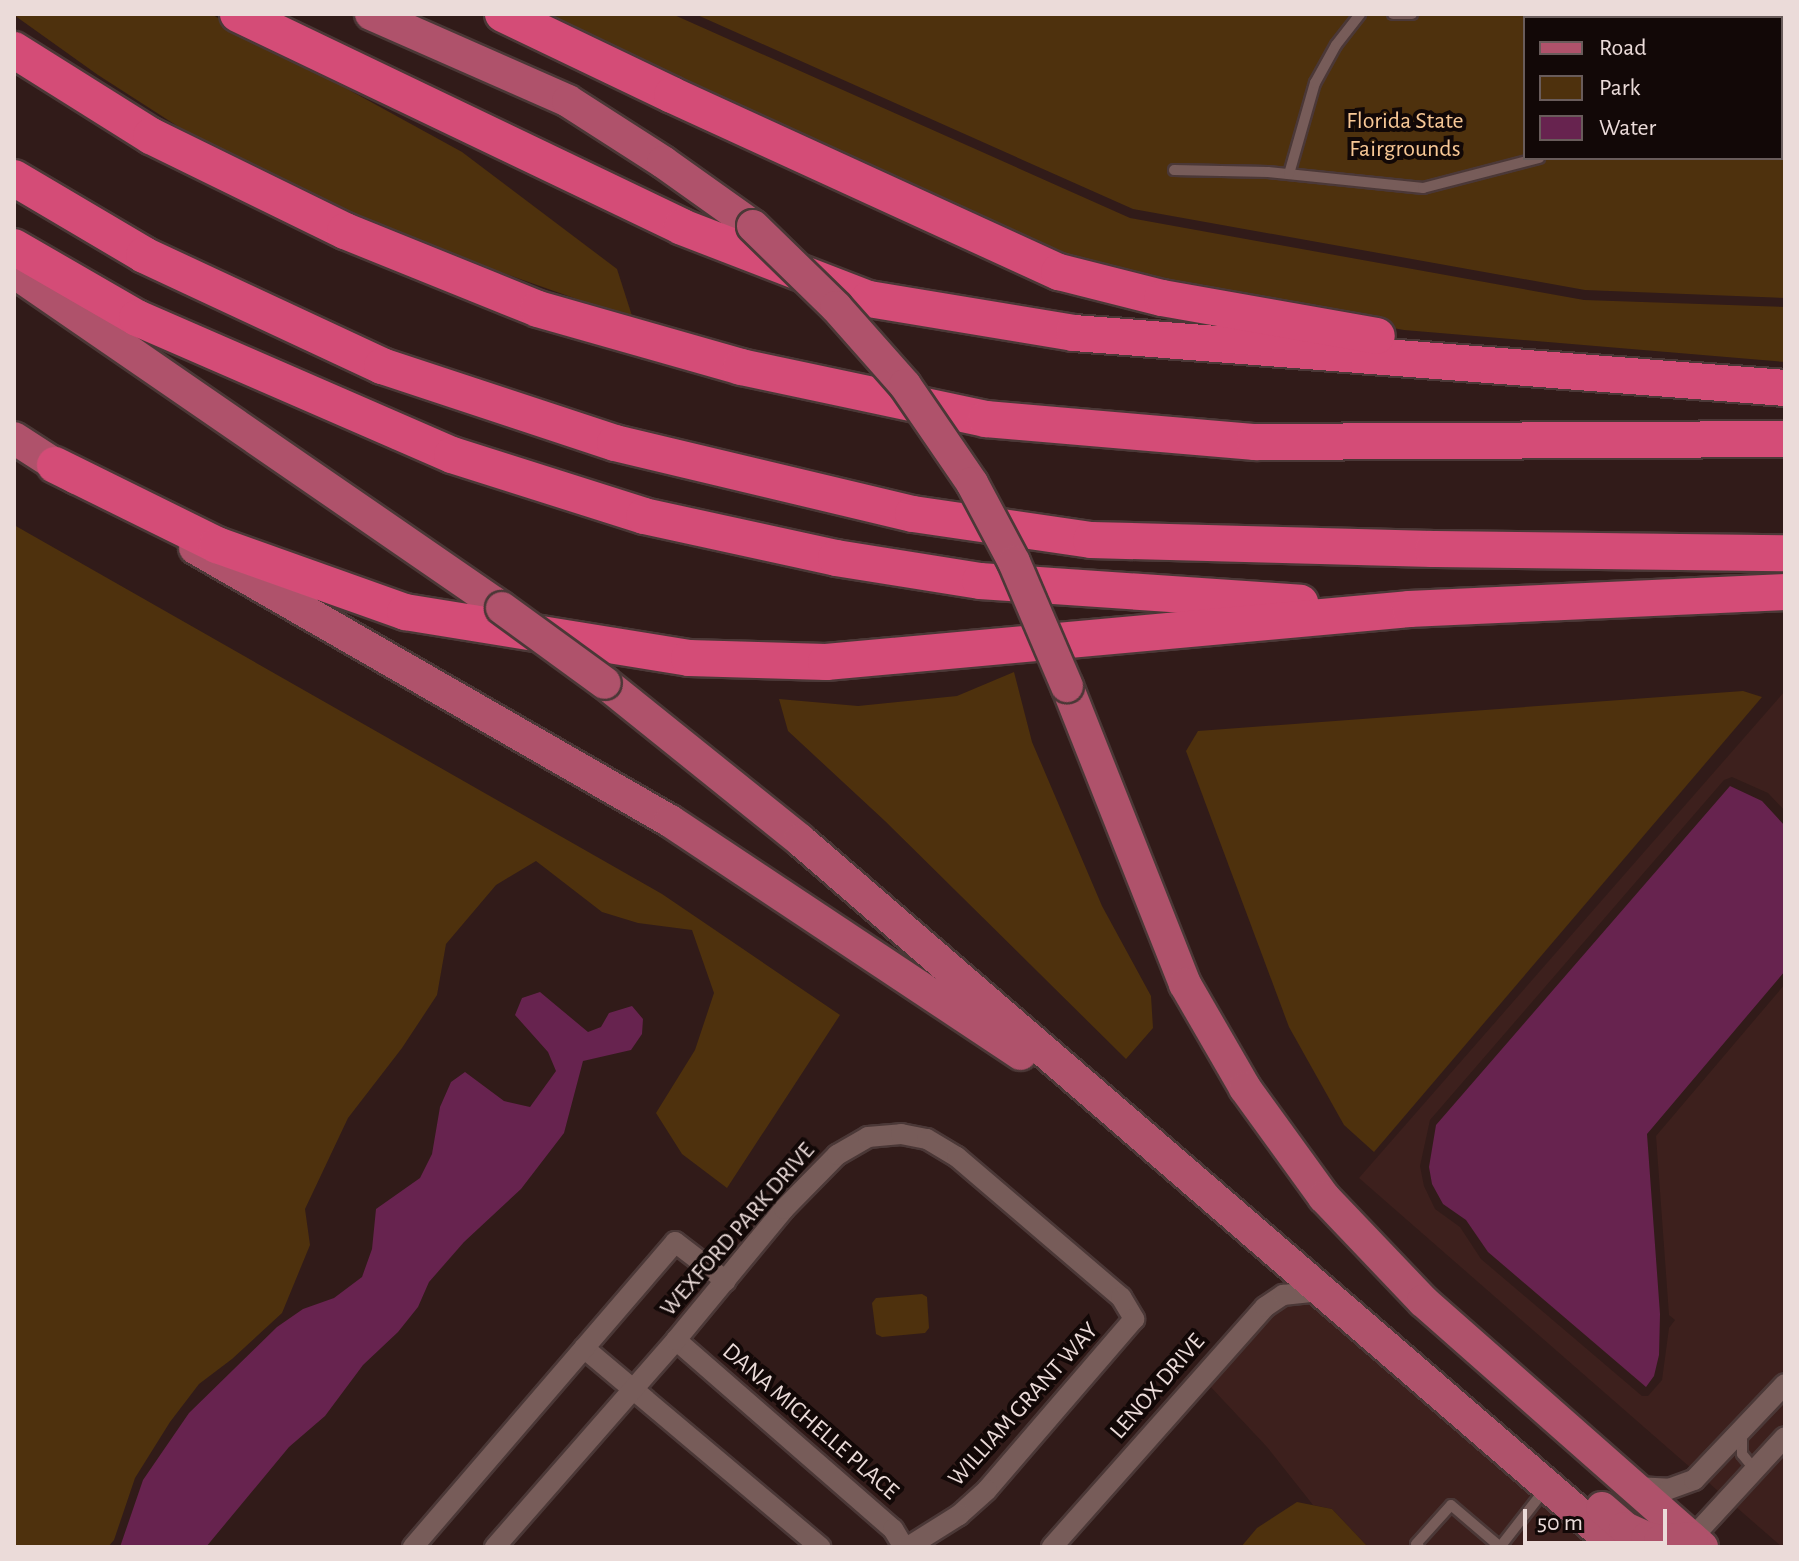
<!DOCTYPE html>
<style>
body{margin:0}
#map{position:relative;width:1799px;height:1561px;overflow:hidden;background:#311b19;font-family:"Alegreya Sans",sans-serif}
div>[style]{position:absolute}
.built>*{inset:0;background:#3d201d}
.green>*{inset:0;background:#4e310d}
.water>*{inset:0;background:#67234f}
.roads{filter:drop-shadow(2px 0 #4b3837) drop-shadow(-2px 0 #4b3837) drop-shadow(0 2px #4b3837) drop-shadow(0 -2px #4b3837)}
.lane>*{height:10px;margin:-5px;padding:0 5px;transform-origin:5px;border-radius:5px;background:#775c59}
.street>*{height:20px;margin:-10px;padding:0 10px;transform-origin:10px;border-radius:10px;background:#775c59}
.primary>*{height:32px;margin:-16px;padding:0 16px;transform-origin:16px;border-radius:16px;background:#af526b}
.highway>*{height:36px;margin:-18px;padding:0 18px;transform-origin:18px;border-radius:18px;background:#d44c77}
.bridges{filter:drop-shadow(2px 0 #4b3837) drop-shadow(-2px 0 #4b3837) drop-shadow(0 2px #4b3837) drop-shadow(0 -2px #4b3837)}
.primary-bridge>*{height:32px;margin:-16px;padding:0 16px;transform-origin:16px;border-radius:16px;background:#af526b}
span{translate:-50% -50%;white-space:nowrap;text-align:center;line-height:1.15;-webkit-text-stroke:8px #120807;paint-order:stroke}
.park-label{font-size:24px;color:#f8c896}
.street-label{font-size:24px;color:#ebdbd9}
.frame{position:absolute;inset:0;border:16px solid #ebdbd9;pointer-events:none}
.legend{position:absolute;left:1523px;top:16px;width:260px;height:144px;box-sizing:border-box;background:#120807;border:2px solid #695c5b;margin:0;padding:10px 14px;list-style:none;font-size:24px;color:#ebdbd9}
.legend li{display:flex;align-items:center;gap:16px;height:40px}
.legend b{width:40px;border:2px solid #695c5b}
.scale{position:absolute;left:1523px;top:1509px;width:144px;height:36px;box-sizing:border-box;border:4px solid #ebdbd9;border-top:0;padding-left:10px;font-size:24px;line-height:28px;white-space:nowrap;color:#ebdbd9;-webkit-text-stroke:6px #120807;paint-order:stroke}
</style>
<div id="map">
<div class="built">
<div style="clip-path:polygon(1785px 691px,1785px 811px,1768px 793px,1732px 777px,1724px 780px,1430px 1120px,1420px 1166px,1424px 1186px,1435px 1209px,1460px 1227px,1481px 1259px,1642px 1396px,1648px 1396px,1662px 1380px,1669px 1328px,1675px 1320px,1669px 1315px,1656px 1136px,1785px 984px,1785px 1369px,1692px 1469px,1359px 1178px)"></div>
<div style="clip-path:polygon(1315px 1302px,1601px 1547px,1368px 1547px,1332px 1509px,1313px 1505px,1267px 1447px,1208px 1384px,1271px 1315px,1286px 1305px)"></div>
<div style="clip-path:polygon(1785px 1398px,1785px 1422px,1720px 1493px,1708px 1482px)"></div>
<div style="clip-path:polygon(1785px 1451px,1785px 1547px,1782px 1547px,1735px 1506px)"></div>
</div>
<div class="green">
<div style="clip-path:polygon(211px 14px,462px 152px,617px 269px,633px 319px,339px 215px,241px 167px,98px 75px,14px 15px)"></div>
<div style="clip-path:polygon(528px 14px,672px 14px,1130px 218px,1584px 300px,1785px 307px,1785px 362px,1404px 330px,1166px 287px,1064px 262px)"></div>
<div style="clip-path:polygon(evenodd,695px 14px,1785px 14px,1785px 298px,1585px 290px,1133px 209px,695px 14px,1525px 18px,1781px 18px,1781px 158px,1525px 158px,1525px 18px)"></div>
<div style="clip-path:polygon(14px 525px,662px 894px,840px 1015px,727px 1188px,682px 1154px,656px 1113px,695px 1050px,714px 993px,692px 930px,638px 923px,602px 912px,536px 861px,496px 885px,446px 944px,437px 995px,402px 1048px,348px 1118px,305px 1209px,310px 1245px,282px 1313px,232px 1359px,199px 1384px,170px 1422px,135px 1478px,114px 1540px,108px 1547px,14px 1547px)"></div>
<div style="clip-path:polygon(1014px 672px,1032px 742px,1102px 906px,1151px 996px,1153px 1028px,1126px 1059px,885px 821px,788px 731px,779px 699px,858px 706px,957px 696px)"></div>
<div style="clip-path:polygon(1743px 691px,1762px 697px,1374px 1152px,1344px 1125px,1289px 1027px,1186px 751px,1198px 731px)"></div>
<div style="clip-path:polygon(922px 1294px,927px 1297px,929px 1328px,925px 1333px,882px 1337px,876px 1334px,872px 1303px,876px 1298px)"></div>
<div style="clip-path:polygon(1297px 1502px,1332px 1509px,1368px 1547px,1241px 1547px,1257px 1528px)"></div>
</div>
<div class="water">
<div style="clip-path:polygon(1730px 786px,1762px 801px,1785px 826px,1785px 971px,1647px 1134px,1660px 1314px,1659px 1355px,1654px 1376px,1646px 1387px,1488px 1252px,1466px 1220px,1443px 1204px,1432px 1184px,1429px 1167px,1436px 1125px)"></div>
<div style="clip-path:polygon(540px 992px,588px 1032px,601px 1027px,609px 1013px,632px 1006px,643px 1019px,642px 1034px,631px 1050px,583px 1061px,564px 1133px,521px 1189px,464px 1242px,429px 1282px,418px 1307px,398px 1332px,363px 1365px,325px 1416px,289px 1447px,206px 1547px,120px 1547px,143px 1480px,189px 1413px,277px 1327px,303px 1309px,334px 1298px,362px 1277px,372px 1249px,376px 1209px,420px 1178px,432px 1154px,440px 1107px,451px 1082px,465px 1072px,504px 1101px,530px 1107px,556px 1071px,548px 1052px,515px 1015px,522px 998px)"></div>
</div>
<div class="roads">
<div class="lane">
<div style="left:1393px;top:14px;width:19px"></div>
<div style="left:1745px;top:14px;width:6px;rotate:45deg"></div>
<div style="left:1781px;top:46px;width:5px;rotate:37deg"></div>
<div style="left:1781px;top:118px;width:4px;rotate:-14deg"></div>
<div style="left:1174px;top:170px;width:94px;rotate:1.2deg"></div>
<div style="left:1268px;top:172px;width:156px;rotate:5.9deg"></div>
<div style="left:1423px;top:188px;width:120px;rotate:-14.5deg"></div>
<div style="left:1289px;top:174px;width:95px;rotate:-74.1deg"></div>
<div style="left:1315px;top:83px;width:43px;rotate:-61.1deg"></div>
<div style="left:1336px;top:45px;width:39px;rotate:-52deg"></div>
<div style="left:1742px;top:1433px;width:21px;rotate:90deg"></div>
<div style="left:1742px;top:1454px;width:14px;rotate:51deg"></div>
<div style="left:1751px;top:1465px;width:7px;rotate:8deg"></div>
<div style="left:1419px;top:1547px;width:4px;rotate:-135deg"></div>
<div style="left:1416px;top:1544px;width:52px;rotate:-48.1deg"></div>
<div style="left:1451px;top:1505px;width:63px;rotate:40.5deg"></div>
<div style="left:1500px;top:1547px;width:75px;rotate:-52.1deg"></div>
</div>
<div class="street">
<div style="left:676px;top:1340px;width:288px;rotate:41.1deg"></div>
<div style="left:893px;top:1529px;width:21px;rotate:59deg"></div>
<div style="left:584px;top:1348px;width:309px;rotate:40.1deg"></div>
<div style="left:1636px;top:1487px;width:33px;rotate:3deg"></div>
<div style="left:1669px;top:1489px;width:27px;rotate:-20deg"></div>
<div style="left:1694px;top:1480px;width:132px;rotate:-46.5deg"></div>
<div style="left:1692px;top:1538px;width:137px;rotate:-47.4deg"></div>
<div style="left:413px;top:1547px;width:402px;rotate:-49.3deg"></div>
<div style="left:675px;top:1242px;width:64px;rotate:37.4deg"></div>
<div style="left:495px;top:1547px;width:275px;rotate:-48.8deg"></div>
<div style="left:676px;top:1340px;width:170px;rotate:-50.5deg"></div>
<div style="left:784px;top:1209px;width:76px;rotate:-45.5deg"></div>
<div style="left:837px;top:1155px;width:36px;rotate:-30deg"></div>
<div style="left:868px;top:1137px;width:33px;rotate:-5deg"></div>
<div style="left:901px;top:1134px;width:26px;rotate:11deg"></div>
<div style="left:927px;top:1139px;width:35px;rotate:31deg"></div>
<div style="left:957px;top:1157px;width:216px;rotate:40.5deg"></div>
<div style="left:1121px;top:1297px;width:26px;rotate:59deg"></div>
<div style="left:1134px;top:1319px;width:225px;rotate:130.7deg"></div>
<div style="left:987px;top:1490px;width:38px;rotate:138deg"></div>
<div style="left:959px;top:1515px;width:60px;rotate:147.9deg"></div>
<div style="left:1052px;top:1547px;width:321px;rotate:-48.4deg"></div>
<div style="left:1265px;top:1307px;width:22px;rotate:-34deg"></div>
<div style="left:1283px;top:1295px;width:37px;rotate:-6deg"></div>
</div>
<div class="primary">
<div style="left:371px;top:14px;width:215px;rotate:23.8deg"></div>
<div style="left:568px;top:101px;width:113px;rotate:32.7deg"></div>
<div style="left:663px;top:162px;width:110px;rotate:35.4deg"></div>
<div style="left:14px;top:272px;width:592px;rotate:34.55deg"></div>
<div style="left:14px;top:438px;width:74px;rotate:32.8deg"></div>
<div style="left:195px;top:548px;width:548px;rotate:29.89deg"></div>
<div style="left:670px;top:821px;width:421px;rotate:33.6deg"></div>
<div style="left:605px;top:683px;width:250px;rotate:38.8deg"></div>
<div style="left:800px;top:840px;width:1081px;rotate:40.84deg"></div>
<div style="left:1067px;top:686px;width:321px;rotate:68.4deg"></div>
<div style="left:1185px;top:984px;width:120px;rotate:60deg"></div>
<div style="left:1245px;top:1088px;width:135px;rotate:54.1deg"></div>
<div style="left:1324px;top:1197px;width:144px;rotate:46.4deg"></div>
<div style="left:1423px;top:1301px;width:372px;rotate:41.4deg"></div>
<div style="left:1602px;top:1508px;width:30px;rotate:41deg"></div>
<div style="left:1625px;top:1528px;width:24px;rotate:24deg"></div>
<div style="left:1647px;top:1538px;width:13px;rotate:13deg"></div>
<div style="left:1660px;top:1541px;width:32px;rotate:-5deg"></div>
</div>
<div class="highway">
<div style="left:238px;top:14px;width:492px;rotate:25.6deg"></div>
<div style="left:682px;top:227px;width:200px;rotate:21.1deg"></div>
<div style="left:869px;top:299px;width:208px;rotate:9.4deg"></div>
<div style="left:1074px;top:333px;width:713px;rotate:4.42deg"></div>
<div style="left:503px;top:14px;width:187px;rotate:25.6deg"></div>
<div style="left:672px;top:95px;width:426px;rotate:24.6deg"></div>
<div style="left:1059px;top:272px;width:106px;rotate:14.2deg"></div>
<div style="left:1162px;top:298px;width:218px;rotate:10deg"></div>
<div style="left:14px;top:50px;width:162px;rotate:32.1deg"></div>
<div style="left:151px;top:136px;width:216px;rotate:26.1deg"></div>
<div style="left:345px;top:231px;width:208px;rotate:22deg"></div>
<div style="left:538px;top:309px;width:211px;rotate:15.9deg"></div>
<div style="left:741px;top:367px;width:250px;rotate:12deg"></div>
<div style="left:986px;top:419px;width:270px;rotate:4.9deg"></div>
<div style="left:1255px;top:442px;width:530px;rotate:-0.32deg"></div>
<div style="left:14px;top:178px;width:151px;rotate:30.6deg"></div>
<div style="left:144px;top:255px;width:263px;rotate:25deg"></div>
<div style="left:382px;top:366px;width:245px;rotate:18.3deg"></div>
<div style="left:615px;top:443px;width:306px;rotate:13.4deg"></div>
<div style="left:913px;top:514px;width:180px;rotate:8.3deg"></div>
<div style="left:1091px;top:540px;width:342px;rotate:1.5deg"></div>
<div style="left:1433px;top:549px;width:352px;rotate:0.7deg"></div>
<div style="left:14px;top:247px;width:142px;rotate:30deg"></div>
<div style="left:137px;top:318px;width:344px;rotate:23.5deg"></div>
<div style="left:452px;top:455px;width:201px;rotate:17.6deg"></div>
<div style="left:644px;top:516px;width:197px;rotate:12.3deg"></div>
<div style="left:836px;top:558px;width:146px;rotate:9.1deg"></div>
<div style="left:980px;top:581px;width:321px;rotate:3.9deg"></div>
<div style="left:55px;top:465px;width:181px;rotate:26.3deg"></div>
<div style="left:217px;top:545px;width:200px;rotate:19.6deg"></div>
<div style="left:405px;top:612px;width:288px;rotate:9.2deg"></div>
<div style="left:689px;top:658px;width:137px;rotate:1.7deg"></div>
<div style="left:826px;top:662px;width:586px;rotate:-5.19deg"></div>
<div style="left:1410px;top:609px;width:375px;rotate:-2.6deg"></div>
</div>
</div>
<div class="bridges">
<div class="primary-bridge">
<div style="left:753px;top:226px;width:116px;rotate:44.3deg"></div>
<div style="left:836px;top:307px;width:104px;rotate:48.5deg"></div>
<div style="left:905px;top:385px;width:119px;rotate:55.6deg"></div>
<div style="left:972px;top:483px;width:89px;rotate:62deg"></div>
<div style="left:1014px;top:562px;width:135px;rotate:66.9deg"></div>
<div style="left:502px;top:608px;width:127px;rotate:36.1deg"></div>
</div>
</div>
<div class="park-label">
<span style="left:1405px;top:136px">Florida State<br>Fairgrounds</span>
</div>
<div class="street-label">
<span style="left:738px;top:1230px;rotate:-49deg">WEXFORD PARK DRIVE</span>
<span style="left:1158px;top:1387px;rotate:-49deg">LENOX DRIVE</span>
<span style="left:1024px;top:1405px;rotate:-48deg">WILLIAM GRANT WAY</span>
<span style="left:810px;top:1422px;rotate:41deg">DANA MICHELLE PLACE</span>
</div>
<div class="frame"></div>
<ul class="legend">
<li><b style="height:10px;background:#af526b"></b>Road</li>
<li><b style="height:22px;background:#4e310d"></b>Park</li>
<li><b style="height:22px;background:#67234f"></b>Water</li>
</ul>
<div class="scale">50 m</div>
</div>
